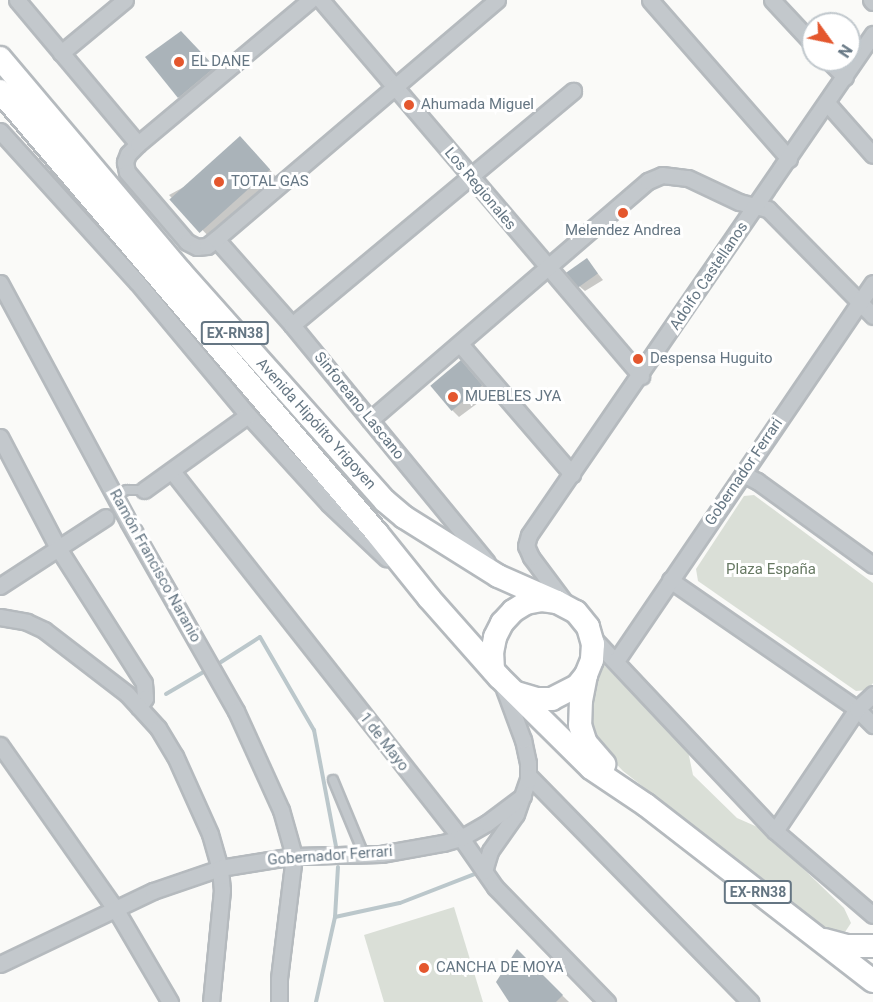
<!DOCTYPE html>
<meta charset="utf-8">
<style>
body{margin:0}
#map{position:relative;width:873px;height:1002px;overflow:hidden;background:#fafaf8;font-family:Roboto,sans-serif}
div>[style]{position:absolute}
.green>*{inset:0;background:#dadfd7}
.shadow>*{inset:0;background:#0003}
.stream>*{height:4px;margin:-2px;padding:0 2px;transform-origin:2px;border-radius:2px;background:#bbc7cb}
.building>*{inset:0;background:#aab3b9;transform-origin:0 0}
.roads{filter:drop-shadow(2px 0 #b5babe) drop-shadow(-2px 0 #b5babe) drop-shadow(0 2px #b5babe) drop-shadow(0 -2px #b5babe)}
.lane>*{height:8px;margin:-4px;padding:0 4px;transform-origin:4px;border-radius:4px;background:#c3c8cc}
.street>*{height:15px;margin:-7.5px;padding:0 7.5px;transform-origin:7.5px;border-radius:7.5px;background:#c3c8cc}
.primary>*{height:22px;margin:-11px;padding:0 11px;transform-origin:11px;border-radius:11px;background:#fff}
.dots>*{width:16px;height:16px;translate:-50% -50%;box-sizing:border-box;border:3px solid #fff;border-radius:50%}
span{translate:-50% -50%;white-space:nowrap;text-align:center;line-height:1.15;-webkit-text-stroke:6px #fff;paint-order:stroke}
.shield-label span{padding:2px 4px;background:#fff;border:2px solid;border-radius:4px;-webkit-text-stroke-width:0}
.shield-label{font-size:14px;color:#657683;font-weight:700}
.poi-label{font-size:15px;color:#657683}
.left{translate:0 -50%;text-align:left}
.street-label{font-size:15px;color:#657683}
.park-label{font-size:15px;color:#687a64}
.north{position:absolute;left:801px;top:12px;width:60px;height:60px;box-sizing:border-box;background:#fff;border:2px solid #c1c8cd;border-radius:50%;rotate:123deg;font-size:16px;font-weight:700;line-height:24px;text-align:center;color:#657683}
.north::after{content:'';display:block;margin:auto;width:21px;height:27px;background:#e4572e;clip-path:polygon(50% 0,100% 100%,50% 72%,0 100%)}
</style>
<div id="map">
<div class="green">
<div style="clip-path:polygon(754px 495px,873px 583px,873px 683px,868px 690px,856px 691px,698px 581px,696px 569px,744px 496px)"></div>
<div style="clip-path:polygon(601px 662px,688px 751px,693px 775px,737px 818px,762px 829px,844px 908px,851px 923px,845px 932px,828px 930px,804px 913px,623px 771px,598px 745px,589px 722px)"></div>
<div style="clip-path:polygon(454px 907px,483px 1002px,384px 1002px,364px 935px)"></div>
</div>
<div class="shadow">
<div style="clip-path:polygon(193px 45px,225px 80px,190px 109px,179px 97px)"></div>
<div style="clip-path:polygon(252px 150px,280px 181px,213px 241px,169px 195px)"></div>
<div style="clip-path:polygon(587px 260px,603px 280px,585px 291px,579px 286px)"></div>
<div style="clip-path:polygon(469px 370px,490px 394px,459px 417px,451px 409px)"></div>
<div style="clip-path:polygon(517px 951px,569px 1002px,511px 1002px)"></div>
</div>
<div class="stream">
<div style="left:221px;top:662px;width:46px;rotate:-32.7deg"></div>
<div style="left:260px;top:637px;width:108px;rotate:59.9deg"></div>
<div style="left:314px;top:730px;width:118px;rotate:79.3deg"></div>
<div style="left:166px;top:694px;width:45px;rotate:-30.5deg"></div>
<div style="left:335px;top:917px;width:66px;rotate:-12.2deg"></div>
<div style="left:400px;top:903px;width:86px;rotate:-21.2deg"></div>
<div style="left:316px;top:1002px;width:87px;rotate:-77.4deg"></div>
<div style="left:335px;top:917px;width:50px;rotate:-86.6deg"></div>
</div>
<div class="building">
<div style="clip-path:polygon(181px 31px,215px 67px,178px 98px,145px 57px)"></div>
<div style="left:240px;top:136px;width:45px;height:95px;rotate:48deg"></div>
<div style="left:587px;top:258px;width:19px;height:26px;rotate:55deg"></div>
<div style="left:461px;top:360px;width:33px;height:40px;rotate:50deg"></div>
<div style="clip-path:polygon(517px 949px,563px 995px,556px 1002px,509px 1002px,496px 982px)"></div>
</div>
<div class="roads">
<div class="lane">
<div style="left:115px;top:495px;width:13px;rotate:-23deg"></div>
<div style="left:127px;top:490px;width:17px"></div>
<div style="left:333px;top:780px;width:81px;rotate:67.5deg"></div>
</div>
<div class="street">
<div style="left:17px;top:0;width:188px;rotate:50deg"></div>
<div style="left:138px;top:144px;width:14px;rotate:135deg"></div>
<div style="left:128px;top:154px;width:9px;rotate:111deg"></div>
<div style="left:125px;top:162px;width:10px;rotate:79deg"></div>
<div style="left:127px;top:172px;width:92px;rotate:49.4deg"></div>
<div style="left:187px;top:242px;width:11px;rotate:27deg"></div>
<div style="left:197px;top:247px;width:10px;rotate:-6deg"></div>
<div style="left:207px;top:246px;width:11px;rotate:-38deg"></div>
<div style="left:216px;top:239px;width:115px;rotate:48.5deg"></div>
<div style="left:292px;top:325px;width:307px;rotate:50.6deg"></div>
<div style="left:321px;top:0;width:494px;rotate:49.6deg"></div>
<div style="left:650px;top:0;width:211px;rotate:48.8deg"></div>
<div style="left:772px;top:0;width:60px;rotate:47deg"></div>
<div style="left:871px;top:0;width:3px;rotate:45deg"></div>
<div style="left:61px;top:53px;width:83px;rotate:-39.6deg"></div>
<div style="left:828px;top:60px;width:24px;rotate:45deg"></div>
<div style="left:827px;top:103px;width:69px;rotate:48.5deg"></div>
<div style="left:0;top:131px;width:204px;rotate:47.8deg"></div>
<div style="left:137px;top:282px;width:173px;rotate:50.2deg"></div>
<div style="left:248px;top:415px;width:120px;rotate:47.7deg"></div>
<div style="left:329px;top:504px;width:79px;rotate:43.5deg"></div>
<div style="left:138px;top:144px;width:224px;rotate:-39.9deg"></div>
<div style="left:216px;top:239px;width:369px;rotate:-40.4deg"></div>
<div style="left:0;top:283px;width:270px;rotate:61.7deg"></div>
<div style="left:128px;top:521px;width:219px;rotate:60.4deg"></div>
<div style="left:236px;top:711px;width:109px;rotate:65.6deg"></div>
<div style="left:281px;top:810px;width:48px;rotate:74.2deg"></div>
<div style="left:294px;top:856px;width:124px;rotate:97deg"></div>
<div style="left:279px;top:979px;width:23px;rotate:90deg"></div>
<div style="left:292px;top:325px;width:366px;rotate:-39.8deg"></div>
<div style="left:460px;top:344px;width:172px;rotate:49.3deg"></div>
<div style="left:370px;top:420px;width:367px;rotate:-40.7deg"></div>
<div style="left:648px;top:181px;width:15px;rotate:-23deg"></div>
<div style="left:662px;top:175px;width:26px;rotate:7deg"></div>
<div style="left:688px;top:178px;width:56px;rotate:25.2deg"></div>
<div style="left:739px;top:202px;width:30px;rotate:14deg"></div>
<div style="left:768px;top:209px;width:150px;rotate:45.5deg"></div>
<div style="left:0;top:437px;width:125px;rotate:62.4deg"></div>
<div style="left:58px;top:548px;width:160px;rotate:57.5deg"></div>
<div style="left:144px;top:683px;width:15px;rotate:86deg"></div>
<div style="left:145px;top:698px;width:11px;rotate:124deg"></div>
<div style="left:172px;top:471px;width:467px;rotate:51.8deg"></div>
<div style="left:461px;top:838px;width:60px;rotate:55.2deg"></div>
<div style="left:495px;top:887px;width:161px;rotate:45.8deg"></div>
<div style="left:743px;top:474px;width:16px;rotate:27deg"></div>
<div style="left:757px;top:481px;width:143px;rotate:35.9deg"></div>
<div style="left:144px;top:490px;width:128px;rotate:-35.8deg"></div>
<div style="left:670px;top:580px;width:227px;rotate:34.6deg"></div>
<div style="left:857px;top:709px;width:23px;rotate:45deg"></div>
<div style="left:0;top:586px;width:126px;rotate:-33.1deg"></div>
<div style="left:566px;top:604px;width:59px;rotate:-126.7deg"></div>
<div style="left:531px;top:557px;width:12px;rotate:-114deg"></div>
<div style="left:526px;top:546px;width:11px;rotate:-75deg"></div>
<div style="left:529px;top:535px;width:608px;rotate:-55.53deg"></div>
<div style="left:0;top:617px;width:27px;rotate:10deg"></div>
<div style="left:27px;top:622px;width:19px;rotate:25deg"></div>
<div style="left:44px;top:630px;width:105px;rotate:37.6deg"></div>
<div style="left:127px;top:694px;width:46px;rotate:47.6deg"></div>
<div style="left:158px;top:728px;width:33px;rotate:59deg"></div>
<div style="left:175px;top:756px;width:85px;rotate:65.8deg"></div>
<div style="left:210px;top:834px;width:35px;rotate:74deg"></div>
<div style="left:220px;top:868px;width:22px;rotate:85deg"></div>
<div style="left:222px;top:890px;width:113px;rotate:95.6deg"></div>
<div style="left:591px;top:636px;width:268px;rotate:46.7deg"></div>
<div style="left:775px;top:831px;width:129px;rotate:40.6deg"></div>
<div style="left:616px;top:661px;width:457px;rotate:-55.8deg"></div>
<div style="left:0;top:745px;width:202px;rotate:54.9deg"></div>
<div style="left:116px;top:910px;width:107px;rotate:59.6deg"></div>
<div style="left:528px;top:775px;width:318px;rotate:45.6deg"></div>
<div style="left:775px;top:831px;width:147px;rotate:-56.1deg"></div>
<div style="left:857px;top:709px;width:22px;rotate:-43deg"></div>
<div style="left:484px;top:871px;width:21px;rotate:-73deg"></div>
<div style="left:490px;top:851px;width:45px;rotate:-54.9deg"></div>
<div style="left:516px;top:814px;width:36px;rotate:-71deg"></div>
<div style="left:528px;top:780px;width:17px;rotate:-90deg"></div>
<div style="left:528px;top:763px;width:24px;rotate:-102deg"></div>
<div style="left:523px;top:740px;width:58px;rotate:-110.3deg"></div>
<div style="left:0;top:964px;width:170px;rotate:-25.5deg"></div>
<div style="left:153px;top:891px;width:71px;rotate:-18.9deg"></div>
<div style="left:220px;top:868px;width:75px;rotate:-9.2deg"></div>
<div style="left:294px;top:856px;width:87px;rotate:-1.3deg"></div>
<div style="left:381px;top:854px;width:63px;rotate:-10.1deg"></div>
<div style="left:443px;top:843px;width:19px;rotate:-16deg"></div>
<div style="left:461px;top:838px;width:30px;rotate:-30deg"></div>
<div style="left:487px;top:823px;width:45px;rotate:-36.9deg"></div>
</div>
<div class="primary">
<div style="left:0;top:58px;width:279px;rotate:49.8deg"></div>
<div style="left:180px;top:271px;width:308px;rotate:48.3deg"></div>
<div style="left:385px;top:501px;width:25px;rotate:40deg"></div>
<div style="left:404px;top:517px;width:111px;rotate:32.1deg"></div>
<div style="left:498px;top:576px;width:64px;rotate:23.8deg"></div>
<div style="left:0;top:91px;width:580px;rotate:49.55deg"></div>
<div style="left:376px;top:532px;width:85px;rotate:51.2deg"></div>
<div style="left:429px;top:598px;width:106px;rotate:48.5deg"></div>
<div style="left:499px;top:677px;width:129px;rotate:44.7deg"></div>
<div style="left:591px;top:768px;width:66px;rotate:33.9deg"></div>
<div style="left:646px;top:805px;width:287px;rotate:37.8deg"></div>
<div style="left:493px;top:670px;width:17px;rotate:-93deg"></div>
<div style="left:492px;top:653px;width:16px;rotate:-79deg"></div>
<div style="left:495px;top:637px;width:16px;rotate:-63deg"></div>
<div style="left:502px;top:623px;width:16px;rotate:-47deg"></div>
<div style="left:513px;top:611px;width:15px;rotate:-32deg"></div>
<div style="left:526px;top:603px;width:16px;rotate:-11deg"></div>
<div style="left:542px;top:600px;width:15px;rotate:8deg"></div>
<div style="left:557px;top:602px;width:21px;rotate:28deg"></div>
<div style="left:576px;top:612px;width:19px;rotate:51deg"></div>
<div style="left:588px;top:627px;width:18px;rotate:74deg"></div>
<div style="left:593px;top:644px;width:16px;rotate:94deg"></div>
<div style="left:592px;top:660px;width:16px;rotate:112deg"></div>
<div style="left:586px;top:675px;width:14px;rotate:129deg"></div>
<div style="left:577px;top:686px;width:28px;rotate:153deg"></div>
<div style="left:552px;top:699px;width:15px;rotate:180deg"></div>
<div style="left:537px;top:699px;width:22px;rotate:-164deg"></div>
<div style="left:586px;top:675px;width:25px;rotate:101deg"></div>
<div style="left:581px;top:700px;width:25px;rotate:92deg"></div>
<div style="left:580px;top:725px;width:19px;rotate:72deg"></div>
<div style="left:586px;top:743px;width:28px;rotate:49deg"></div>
<div style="left:824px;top:940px;width:24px;rotate:15deg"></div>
<div style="left:847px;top:946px;width:26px"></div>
</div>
</div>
<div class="dots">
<div style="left:179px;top:62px;background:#e4572e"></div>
<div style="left:409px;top:105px;background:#e4572e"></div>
<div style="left:219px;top:182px;background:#e4572e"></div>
<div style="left:623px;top:213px;background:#e4572e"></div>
<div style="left:638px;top:359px;background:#e4572e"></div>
<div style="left:453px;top:397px;background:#e4572e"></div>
<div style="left:424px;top:968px;background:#e4572e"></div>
</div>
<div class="shield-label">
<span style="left:235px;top:333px">EX-RN38</span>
<span style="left:758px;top:892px">EX-RN38</span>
</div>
<div class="poi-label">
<span class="left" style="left:191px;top:62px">EL DANE</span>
<span class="left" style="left:421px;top:105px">Ahumada Miguel</span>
<span class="left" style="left:231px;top:182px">TOTAL GAS</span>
<span style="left:623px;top:231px">Melendez Andrea</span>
<span class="left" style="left:650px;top:359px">Despensa Huguito</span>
<span class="left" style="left:465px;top:397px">MUEBLES JYA</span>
<span class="left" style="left:436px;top:968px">CANCHA DE MOYA</span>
</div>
<div class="street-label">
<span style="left:480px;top:189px;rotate:50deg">Los Regionales</span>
<span style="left:709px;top:276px;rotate:-56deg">Adolfo Castellanos</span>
<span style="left:359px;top:406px;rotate:51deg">Sinforeano Lascano</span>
<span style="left:316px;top:424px;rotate:48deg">Avenida Hipólito Yrigoyen</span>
<span style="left:744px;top:472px;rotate:-56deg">Gobernador Ferrari</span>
<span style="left:155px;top:566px;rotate:61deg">Ramón Francisco Naranio</span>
<span style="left:384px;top:742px;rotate:52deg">1 de Mayo</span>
<span style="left:330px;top:856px;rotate:-4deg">Gobernador Ferrari</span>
</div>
<div class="park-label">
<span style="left:771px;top:570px">Plaza España</span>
</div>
<div class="north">N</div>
</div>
